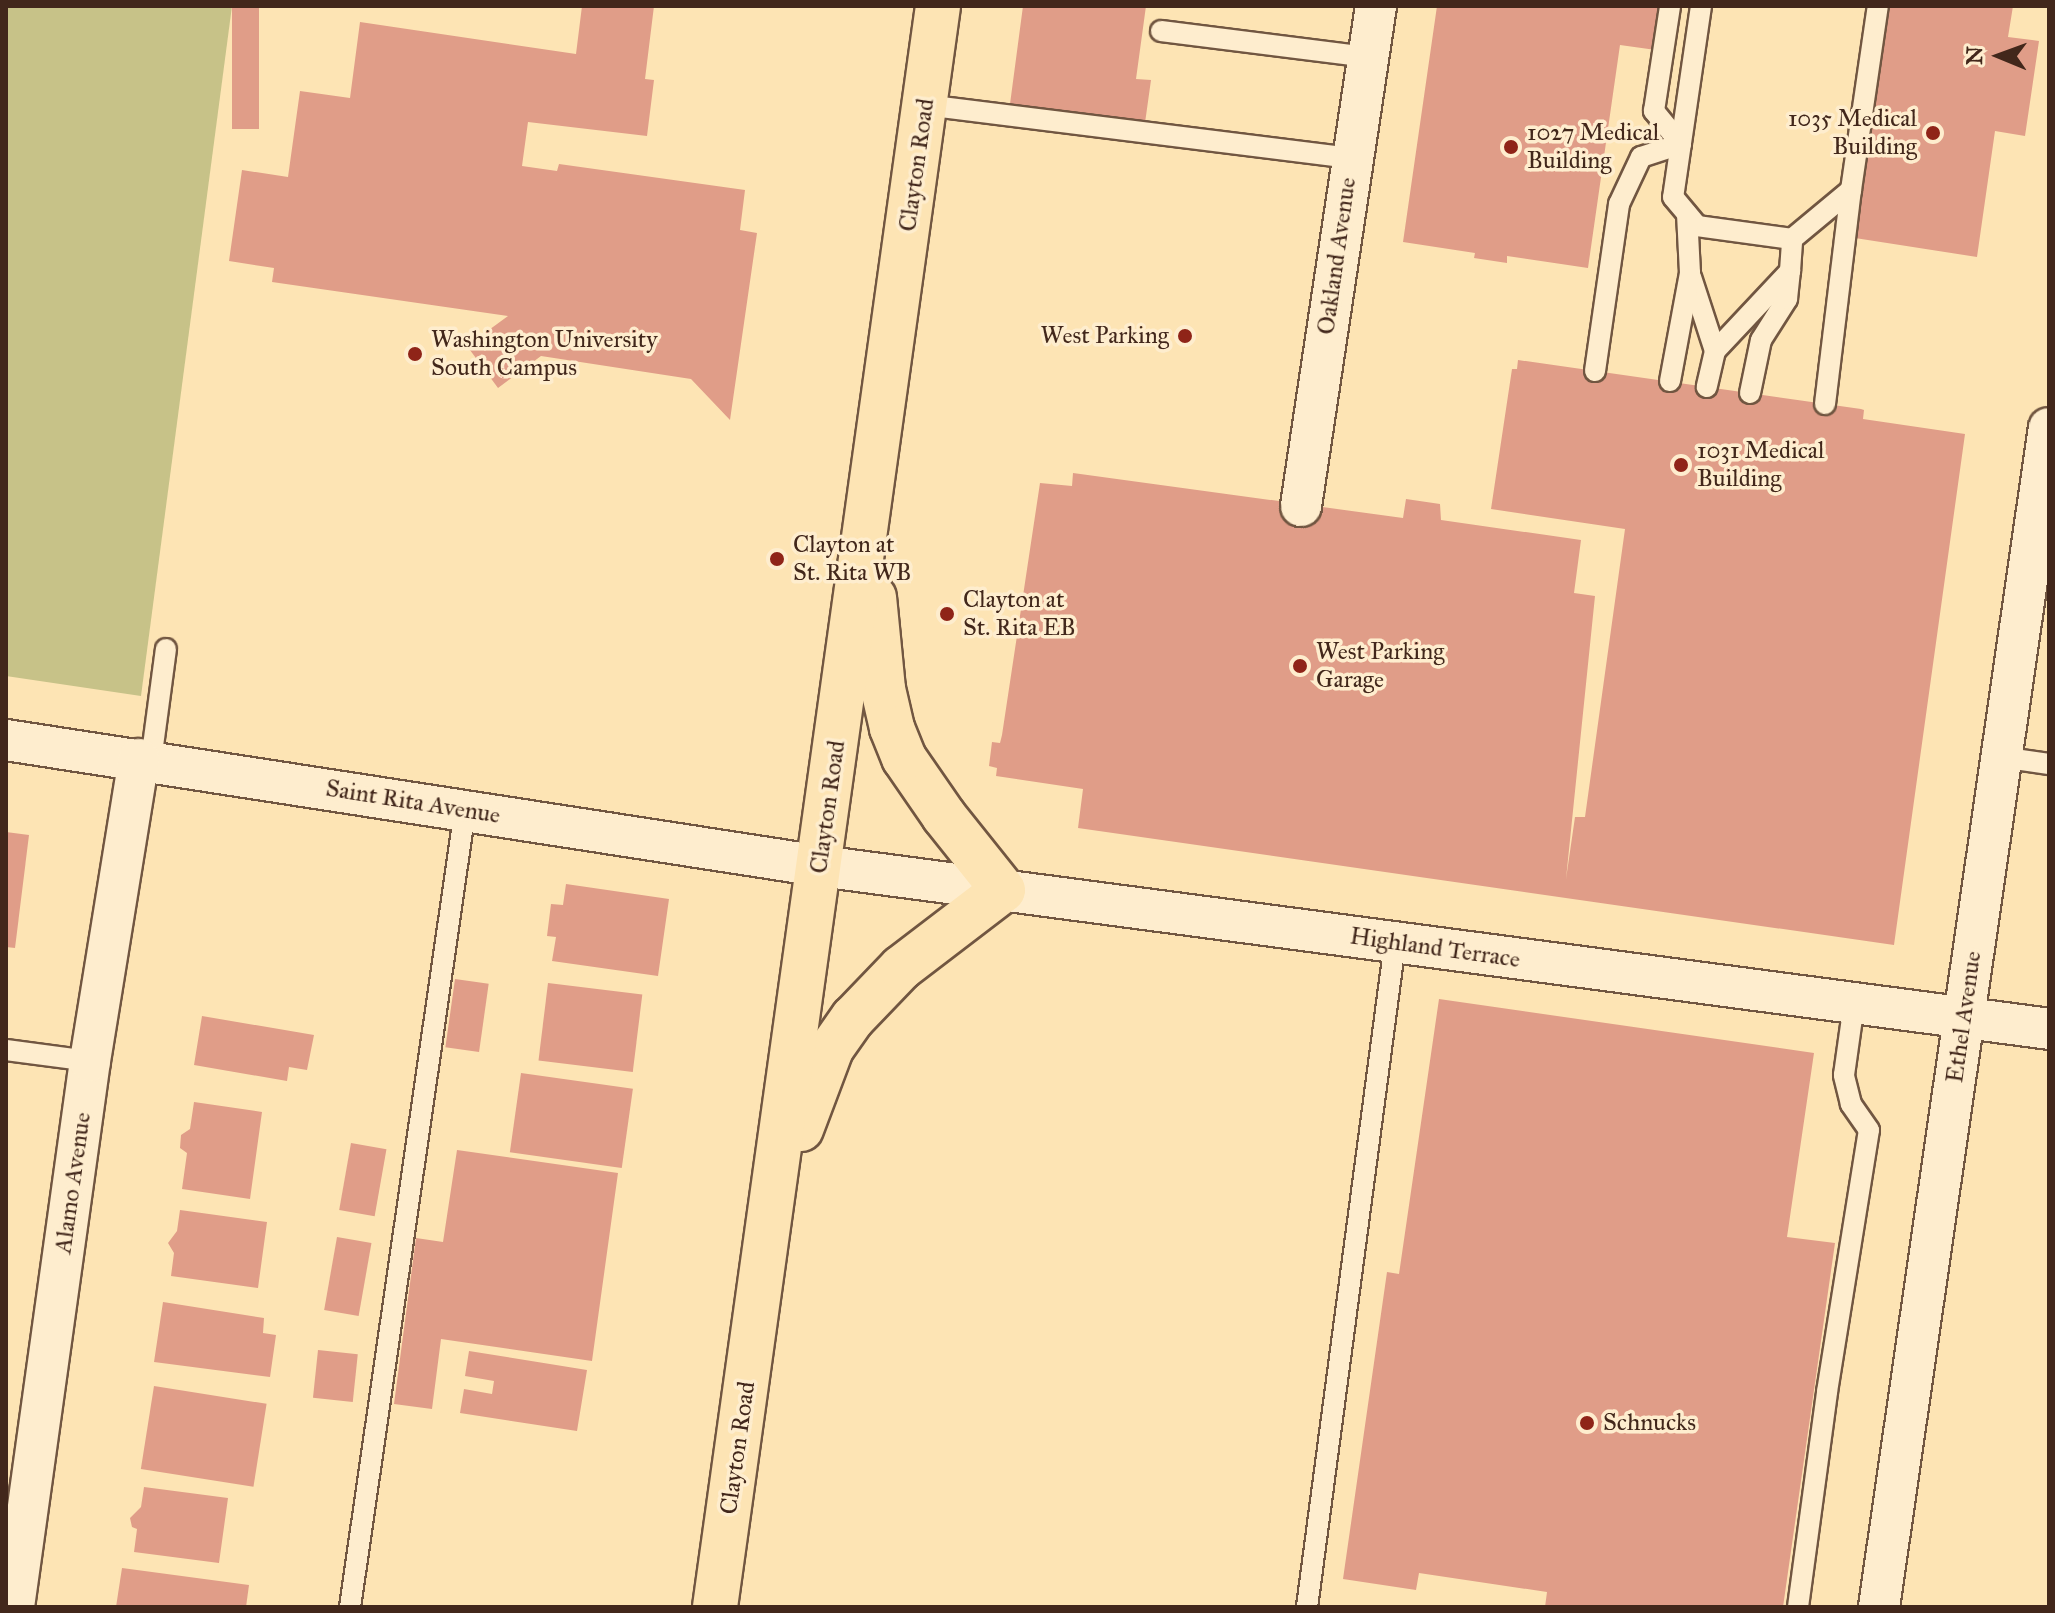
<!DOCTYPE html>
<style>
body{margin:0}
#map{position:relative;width:2055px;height:1613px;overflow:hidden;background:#fde4b4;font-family:"IM FELL Great Primer",serif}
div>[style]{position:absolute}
.green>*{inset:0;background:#c7c288}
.building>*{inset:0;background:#e09d88;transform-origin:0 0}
.roads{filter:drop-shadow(2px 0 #715641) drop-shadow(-2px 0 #715641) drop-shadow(0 2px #715641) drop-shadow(0 -2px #715641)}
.service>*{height:20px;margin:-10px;padding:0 10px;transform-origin:10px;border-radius:10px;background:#feedce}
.minor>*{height:40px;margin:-20px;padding:0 20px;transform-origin:20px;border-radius:20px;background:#feedce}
.primary>*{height:44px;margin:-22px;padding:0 22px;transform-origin:22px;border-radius:22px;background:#fde4b4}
.dots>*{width:22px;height:22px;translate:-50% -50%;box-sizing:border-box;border:4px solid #feedce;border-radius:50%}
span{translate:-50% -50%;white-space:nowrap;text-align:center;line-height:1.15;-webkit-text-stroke:7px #feedce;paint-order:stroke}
.poi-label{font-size:24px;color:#42271b}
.right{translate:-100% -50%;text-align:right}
.left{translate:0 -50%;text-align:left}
.street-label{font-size:24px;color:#42271b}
.frame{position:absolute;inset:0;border:8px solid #42271b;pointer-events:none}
.north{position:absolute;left:1959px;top:16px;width:80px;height:80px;-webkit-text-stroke:6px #feedce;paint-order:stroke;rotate:271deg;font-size:22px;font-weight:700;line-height:32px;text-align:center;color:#42271b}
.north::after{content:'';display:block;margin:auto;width:28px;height:36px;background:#42271b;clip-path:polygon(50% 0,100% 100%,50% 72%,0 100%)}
</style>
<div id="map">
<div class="green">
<div style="clip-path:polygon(6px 6px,232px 6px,141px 696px,6px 676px)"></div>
</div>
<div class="building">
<div style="left:232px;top:6px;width:27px;height:123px"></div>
<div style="clip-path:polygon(582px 6px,654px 6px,645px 79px,654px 80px,647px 136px,528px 122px,522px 166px,557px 171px,559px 164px,745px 190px,740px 230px,757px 233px,730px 420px,691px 379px,541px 356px,498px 388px,467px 346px,508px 316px,272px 282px,274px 268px,229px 261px,242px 170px,288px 177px,300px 91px,350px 98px,360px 22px,576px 54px)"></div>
<div style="clip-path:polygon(1023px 6px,1146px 6px,1136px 79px,1151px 80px,1145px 123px,1010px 104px)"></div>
<div style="clip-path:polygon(1437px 6px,1669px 6px,1663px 51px,1620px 45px,1588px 268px,1507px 256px,1507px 263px,1474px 258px,1475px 253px,1403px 242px)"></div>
<div style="clip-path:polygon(1890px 6px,2013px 6px,2008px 37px,2039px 41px,2025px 136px,1995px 131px,1977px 257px,1855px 238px)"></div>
<div style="clip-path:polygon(1518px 360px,1861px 409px,1864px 410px,1863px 419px,1965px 434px,1894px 945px,1078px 828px,1083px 789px,996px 776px,997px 768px,989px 766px,992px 742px,1000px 743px,1002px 735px,1040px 483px,1072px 486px,1073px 473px,1403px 518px,1406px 499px,1440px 504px,1441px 520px,1581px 540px,1574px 593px,1595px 596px,1566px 879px,1575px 817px,1585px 817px,1625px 529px,1491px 509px,1512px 369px,1517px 369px)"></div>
<div style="clip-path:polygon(6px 832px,29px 835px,15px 948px,6px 947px)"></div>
<div style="clip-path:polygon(566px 884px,669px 899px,658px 976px,552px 961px,556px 937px,547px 936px,551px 904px,563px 905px)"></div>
<div style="left:455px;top:979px;width:34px;height:69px;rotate:8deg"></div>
<div style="left:548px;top:983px;width:95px;height:78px;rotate:7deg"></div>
<div style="clip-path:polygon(1439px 999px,1814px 1053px,1787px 1237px,1835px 1243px,1783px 1607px,1545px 1607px,1547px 1592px,1419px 1573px,1416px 1590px,1343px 1579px,1387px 1272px,1399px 1274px)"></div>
<div style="clip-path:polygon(202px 1016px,314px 1035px,307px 1070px,289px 1067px,287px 1081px,194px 1065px)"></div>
<div style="left:521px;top:1073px;width:113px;height:80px;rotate:8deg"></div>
<div style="clip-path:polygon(194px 1102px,262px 1112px,250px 1199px,182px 1189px,187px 1153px,180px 1148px,181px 1135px,190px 1129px)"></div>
<div style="left:351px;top:1143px;width:36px;height:68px;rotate:10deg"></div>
<div style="clip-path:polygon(457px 1150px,618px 1173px,592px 1361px,441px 1339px,432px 1409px,394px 1404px,416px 1238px,443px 1242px)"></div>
<div style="clip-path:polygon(180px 1210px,267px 1222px,258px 1288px,171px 1276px,174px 1253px,168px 1243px,177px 1231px)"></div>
<div style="left:337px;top:1237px;width:35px;height:74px;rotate:10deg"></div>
<div style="clip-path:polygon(163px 1302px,264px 1318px,263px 1333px,276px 1335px,270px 1377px,154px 1362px)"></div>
<div style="left:318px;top:1350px;width:40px;height:48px;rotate:6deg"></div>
<div style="clip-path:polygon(469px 1351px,587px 1370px,577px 1431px,460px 1413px,464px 1389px,492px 1394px,494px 1381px,465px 1376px)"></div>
<div style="left:154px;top:1386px;width:114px;height:84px;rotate:9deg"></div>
<div style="clip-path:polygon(144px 1487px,228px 1498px,219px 1563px,134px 1552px,137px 1529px,132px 1527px,130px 1518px,141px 1507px)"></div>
<div style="clip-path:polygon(122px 1568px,249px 1585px,246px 1607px,116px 1607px)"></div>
</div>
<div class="roads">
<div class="service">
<div style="left:1701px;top:6px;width:193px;rotate:98.3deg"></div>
<div style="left:1673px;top:197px;width:38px;rotate:50deg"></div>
<div style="left:1697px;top:226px;width:96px;rotate:7.8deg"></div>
<div style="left:1792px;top:239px;width:77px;rotate:-39.7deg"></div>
<div style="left:1851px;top:190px;width:186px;rotate:-81.7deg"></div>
<div style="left:1161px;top:31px;width:209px;rotate:7.2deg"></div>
<div style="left:925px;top:105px;width:429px;rotate:7.1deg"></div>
<div style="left:1691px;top:277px;width:78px;rotate:72deg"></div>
<div style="left:1715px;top:351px;width:37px;rotate:103deg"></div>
<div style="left:1715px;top:351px;width:110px;rotate:-46.8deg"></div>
<div style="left:1790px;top:271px;width:32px;rotate:-86deg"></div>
<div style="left:1595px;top:371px;width:169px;rotate:-81.8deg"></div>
<div style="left:1619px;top:204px;width:52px;rotate:-64.9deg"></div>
<div style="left:1641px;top:157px;width:42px;rotate:-18deg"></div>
<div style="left:1681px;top:144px;width:43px;rotate:-129.3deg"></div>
<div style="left:1654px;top:111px;width:106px;rotate:-81.3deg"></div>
<div style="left:1670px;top:381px;width:110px;rotate:-79.5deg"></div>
<div style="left:1690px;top:273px;width:59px;rotate:-92.9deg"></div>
<div style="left:1750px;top:393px;width:54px;rotate:-78.3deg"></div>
<div style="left:1761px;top:340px;width:49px;rotate:-57.6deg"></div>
<div style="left:1787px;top:299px;width:28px;rotate:-84deg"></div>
<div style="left:1825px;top:404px;width:216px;rotate:-83.1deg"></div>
<div style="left:2001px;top:757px;width:49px;rotate:8.3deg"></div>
<div style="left:151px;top:761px;width:113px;rotate:-82.4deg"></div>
<div style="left:6px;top:1050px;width:85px;rotate:7.5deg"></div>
<div style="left:350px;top:1607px;width:805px;rotate:-81.79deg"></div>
<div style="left:1307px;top:1607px;width:670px;rotate:-82.45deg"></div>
<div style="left:1798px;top:1607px;width:217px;rotate:-82.3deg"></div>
<div style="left:1827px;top:1392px;width:265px;rotate:-80.9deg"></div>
<div style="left:1869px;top:1130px;width:32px;rotate:-125deg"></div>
<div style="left:1851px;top:1104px;width:30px;rotate:-104deg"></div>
<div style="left:1844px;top:1075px;width:72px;rotate:-82deg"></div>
</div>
<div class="minor">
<div style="left:1301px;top:506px;width:506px;rotate:-81.47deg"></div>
<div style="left:6px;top:740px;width:824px;rotate:8.8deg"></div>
<div style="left:820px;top:866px;width:1240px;rotate:7.55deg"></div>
<div style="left:14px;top:1607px;width:551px;rotate:-82.08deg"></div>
<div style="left:90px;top:1061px;width:306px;rotate:-80.8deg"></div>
<div style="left:1879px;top:1607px;width:1191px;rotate:-81.8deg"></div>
</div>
<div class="primary">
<div style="left:801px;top:1129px;width:85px;rotate:-69.4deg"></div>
<div style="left:831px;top:1049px;width:38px;rotate:-55deg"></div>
<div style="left:853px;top:1018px;width:69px;rotate:-46.2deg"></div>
<div style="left:901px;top:968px;width:128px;rotate:-37.4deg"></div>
<div style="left:1003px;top:890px;width:95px;rotate:-128.6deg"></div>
<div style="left:944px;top:816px;width:70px;rotate:-124.6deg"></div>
<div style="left:904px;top:758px;width:32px;rotate:-112deg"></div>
<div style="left:892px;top:728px;width:40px;rotate:-103deg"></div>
<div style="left:883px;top:689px;width:92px;rotate:-95.6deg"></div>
<div style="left:715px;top:1607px;width:1616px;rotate:-82.07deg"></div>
</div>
</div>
<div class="dots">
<div style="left:1933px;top:133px;background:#8f2418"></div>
<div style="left:1511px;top:147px;background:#8f2418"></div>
<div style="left:1185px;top:336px;background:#8f2418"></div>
<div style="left:415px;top:354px;background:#8f2418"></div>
<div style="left:1681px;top:465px;background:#8f2418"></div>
<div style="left:777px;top:559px;background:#8f2418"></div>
<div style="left:947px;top:614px;background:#8f2418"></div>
<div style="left:1300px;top:666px;background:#8f2418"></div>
<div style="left:1587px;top:1423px;background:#8f2418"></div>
</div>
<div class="poi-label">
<span class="right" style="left:1917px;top:133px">1035 Medical<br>Building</span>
<span class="left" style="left:1527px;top:147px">1027 Medical<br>Building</span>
<span class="right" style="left:1169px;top:336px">West Parking</span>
<span class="left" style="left:431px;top:354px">Washington University<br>South Campus</span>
<span class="left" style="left:1697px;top:465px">1031 Medical<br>Building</span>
<span class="left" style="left:793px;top:559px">Clayton at<br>St. Rita WB</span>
<span class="left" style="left:963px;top:614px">Clayton at<br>St. Rita EB</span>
<span class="left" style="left:1316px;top:666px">West Parking<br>Garage</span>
<span class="left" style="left:1603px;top:1423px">Schnucks</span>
</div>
<div class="street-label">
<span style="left:917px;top:165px;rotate:-82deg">Clayton Road</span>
<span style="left:1337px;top:256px;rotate:-82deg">Oakland Avenue</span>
<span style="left:413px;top:802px;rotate:9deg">Saint Rita Avenue</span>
<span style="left:828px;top:807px;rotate:-82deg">Clayton Road</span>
<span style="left:1435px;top:948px;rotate:8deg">Highland Terrace</span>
<span style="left:1964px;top:1017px;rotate:-82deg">Ethel Avenue</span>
<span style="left:73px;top:1183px;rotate:-82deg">Alamo Avenue</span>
<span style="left:738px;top:1448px;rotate:-82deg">Clayton Road</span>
</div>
<div class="frame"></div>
<div class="north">N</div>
</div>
